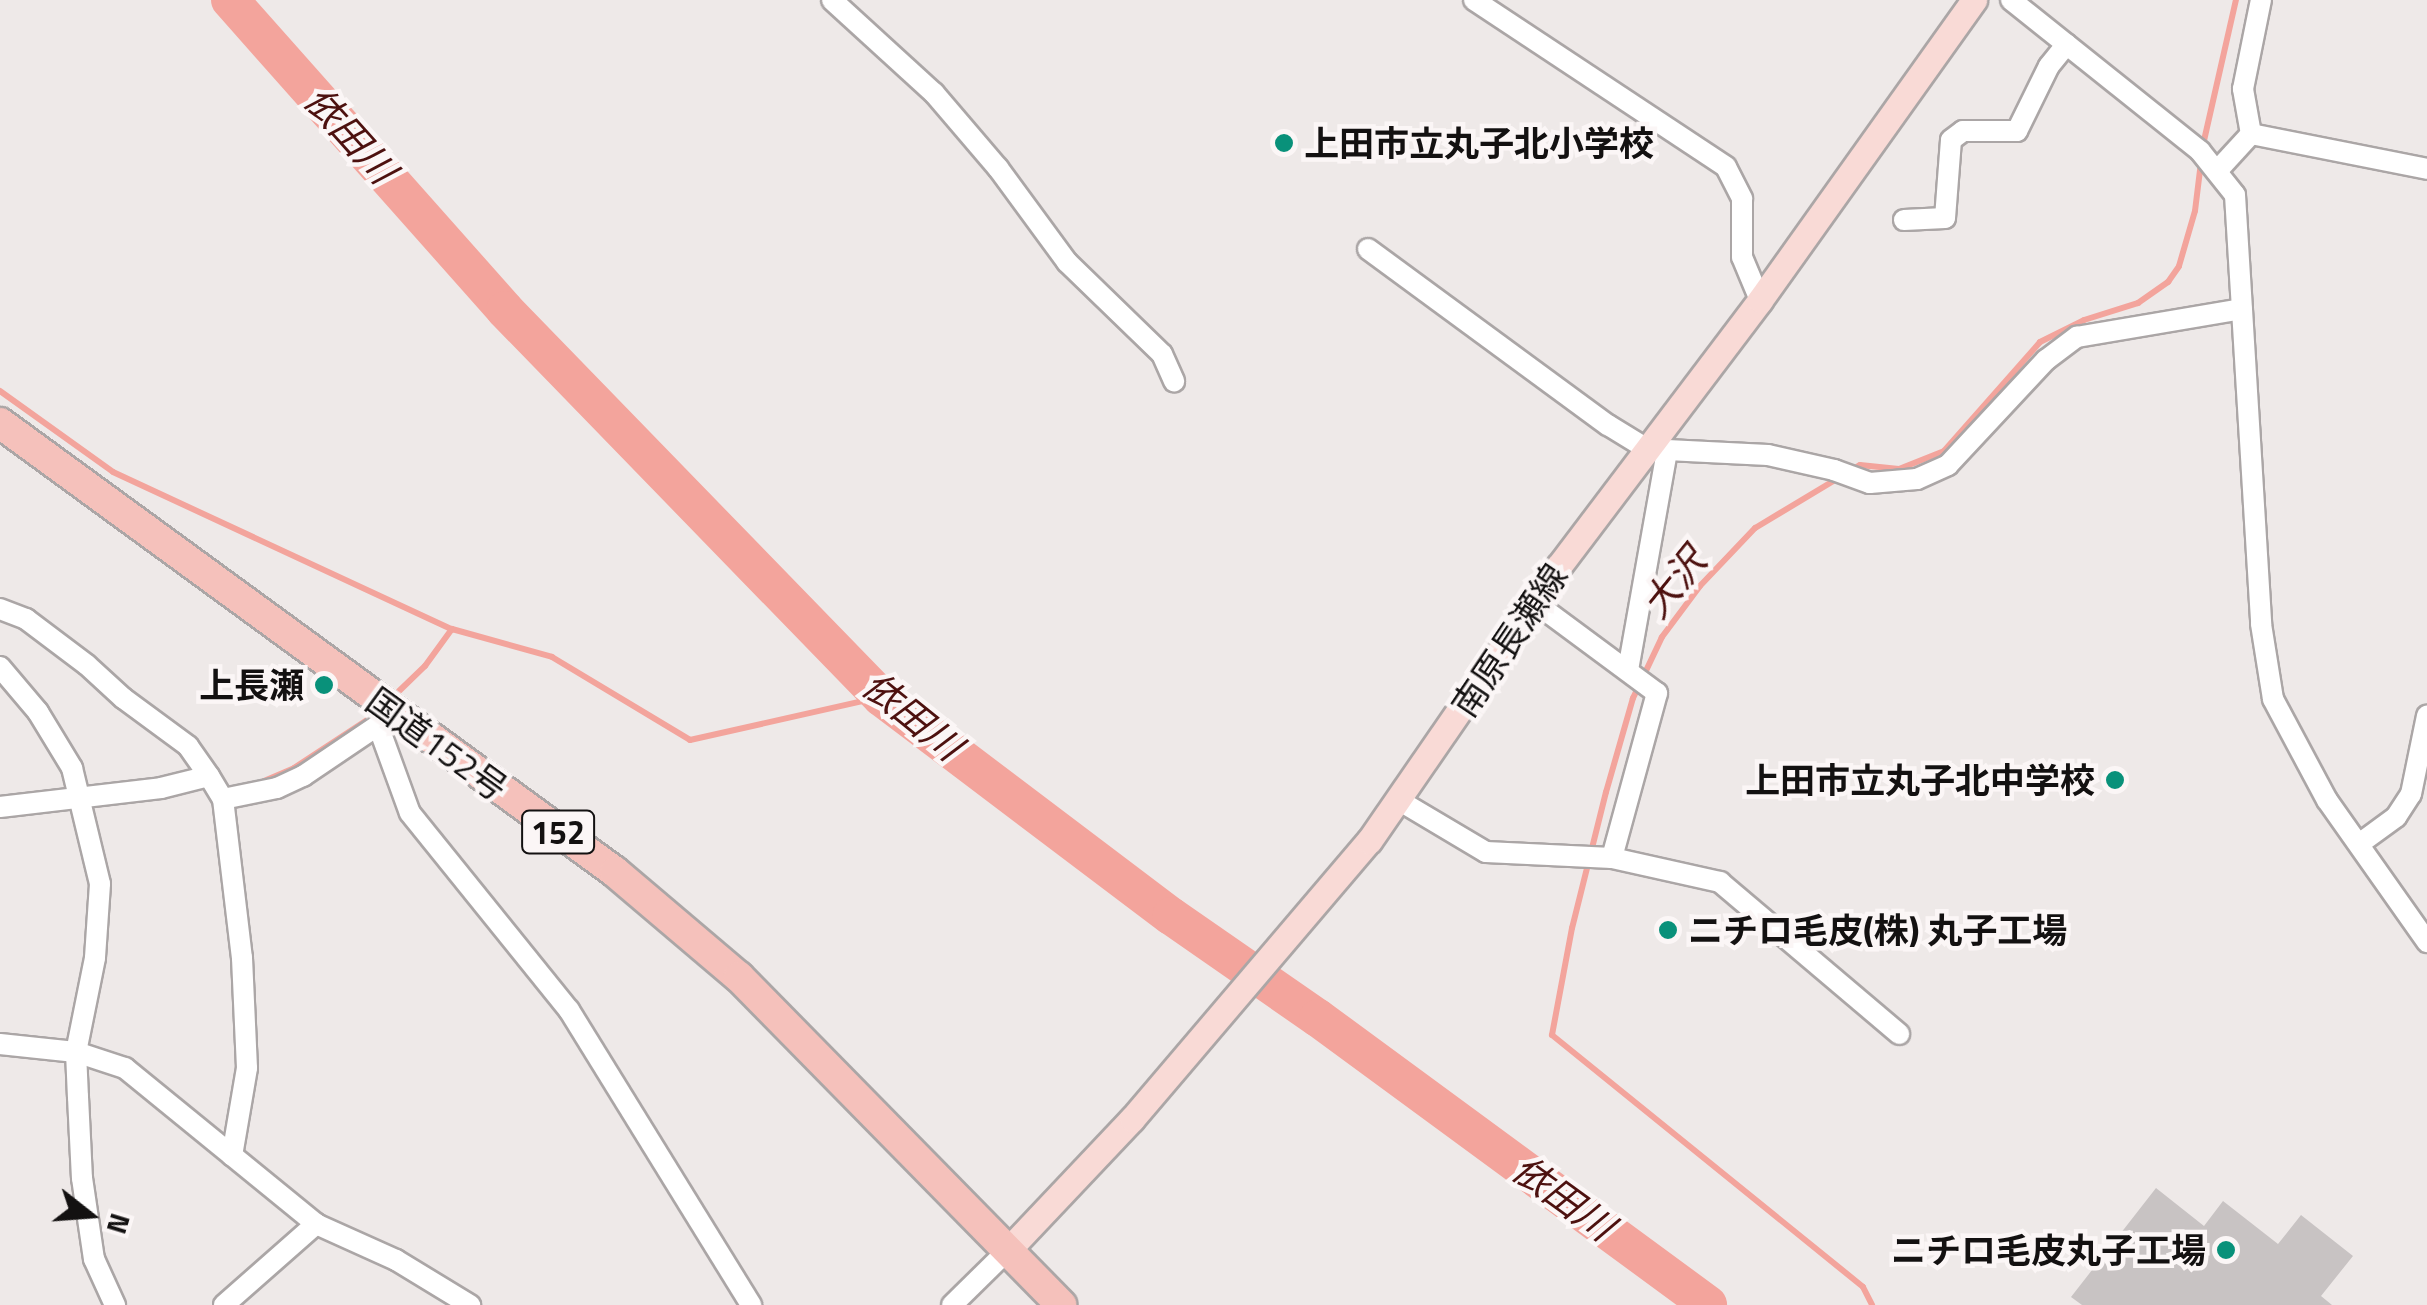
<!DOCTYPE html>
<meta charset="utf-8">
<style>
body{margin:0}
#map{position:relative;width:2427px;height:1305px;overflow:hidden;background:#eee9e8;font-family:"Titillium Web","Noto Sans JP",sans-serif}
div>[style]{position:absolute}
.stream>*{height:6px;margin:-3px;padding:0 3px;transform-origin:3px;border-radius:3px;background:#f3a49c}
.river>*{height:38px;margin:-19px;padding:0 19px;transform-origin:19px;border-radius:19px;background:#f3a49c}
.building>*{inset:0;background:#c8c3c3}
.roads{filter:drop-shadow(2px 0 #aba6a6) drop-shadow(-2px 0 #aba6a6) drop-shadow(0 2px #aba6a6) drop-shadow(0 -2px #aba6a6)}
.minor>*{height:20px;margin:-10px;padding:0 10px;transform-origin:10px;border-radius:10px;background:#fff}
.major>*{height:25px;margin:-12.5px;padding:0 12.5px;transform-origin:12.5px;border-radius:12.5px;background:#f9dad6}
.highway>*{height:30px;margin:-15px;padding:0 15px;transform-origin:15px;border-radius:15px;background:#f5c1bb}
.dots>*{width:28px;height:28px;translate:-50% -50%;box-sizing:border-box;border:5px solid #fbf6f6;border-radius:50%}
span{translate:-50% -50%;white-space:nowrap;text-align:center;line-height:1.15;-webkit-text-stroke:9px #fbf6f6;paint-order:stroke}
.shield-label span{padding:2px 8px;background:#fbf6f6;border:2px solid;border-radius:8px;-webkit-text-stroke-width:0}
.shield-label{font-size:32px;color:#131111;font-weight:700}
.poi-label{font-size:35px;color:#131111;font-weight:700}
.left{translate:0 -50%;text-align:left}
.right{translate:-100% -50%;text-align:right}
.street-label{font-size:35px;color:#131111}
.water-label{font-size:38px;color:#4d110f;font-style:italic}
.north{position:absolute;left:40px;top:1165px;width:100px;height:100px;-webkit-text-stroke:8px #fbf6f6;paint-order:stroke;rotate:107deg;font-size:28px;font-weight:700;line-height:40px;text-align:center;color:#131111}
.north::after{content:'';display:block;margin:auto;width:35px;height:45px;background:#131111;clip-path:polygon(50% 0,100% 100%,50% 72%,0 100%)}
</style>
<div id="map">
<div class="stream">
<div style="left:2203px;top:145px;width:149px;rotate:-77.2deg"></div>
<div style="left:0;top:391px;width:139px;rotate:35.6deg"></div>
<div style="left:113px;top:472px;width:374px;rotate:24.9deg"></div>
<div style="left:452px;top:629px;width:104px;rotate:15.6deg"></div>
<div style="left:552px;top:657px;width:161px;rotate:31deg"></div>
<div style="left:690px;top:740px;width:196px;rotate:-12.7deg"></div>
<div style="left:1851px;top:470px;width:10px;rotate:-29deg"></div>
<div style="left:1860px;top:465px;width:39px;rotate:6deg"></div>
<div style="left:1899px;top:469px;width:48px;rotate:-21.8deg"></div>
<div style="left:1944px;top:451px;width:145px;rotate:-48.6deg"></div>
<div style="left:2040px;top:342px;width:49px;rotate:-26.6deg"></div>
<div style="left:2084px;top:320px;width:57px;rotate:-17.5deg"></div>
<div style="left:2138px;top:303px;width:37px;rotate:-35deg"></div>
<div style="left:2168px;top:282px;width:19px;rotate:-55deg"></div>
<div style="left:2179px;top:266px;width:57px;rotate:-73.8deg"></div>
<div style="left:2195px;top:211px;width:49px;rotate:-83deg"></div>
<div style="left:1840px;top:477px;width:99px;rotate:149deg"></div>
<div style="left:1755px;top:528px;width:80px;rotate:133.5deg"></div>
<div style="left:1700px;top:586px;width:64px;rotate:126.7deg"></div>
<div style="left:1662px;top:637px;width:68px;rotate:115.4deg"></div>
<div style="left:1633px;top:698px;width:98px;rotate:106deg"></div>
<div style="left:1606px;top:792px;width:140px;rotate:104deg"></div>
<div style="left:1572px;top:928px;width:109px;rotate:100.6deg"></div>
<div style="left:1552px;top:1035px;width:400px;rotate:39deg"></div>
<div style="left:1863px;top:1287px;width:20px;rotate:63deg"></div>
<div style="left:397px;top:693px;width:39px;rotate:-44deg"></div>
<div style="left:425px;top:666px;width:46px;rotate:-53.9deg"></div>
<div style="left:264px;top:781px;width:33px;rotate:-23deg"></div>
<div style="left:294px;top:768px;width:87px;rotate:-33.3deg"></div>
</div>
<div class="river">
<div style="left:230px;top:0;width:414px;rotate:48.4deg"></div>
<div style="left:505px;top:310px;width:540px;rotate:45.83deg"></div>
<div style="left:881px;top:697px;width:363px;rotate:37.1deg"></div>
<div style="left:1171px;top:916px;width:179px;rotate:34.8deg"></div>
<div style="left:1318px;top:1018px;width:484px;rotate:36.3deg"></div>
</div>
<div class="building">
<div style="clip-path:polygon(2156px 1188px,2204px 1226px,2223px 1201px,2278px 1244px,2301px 1215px,2353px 1256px,2321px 1296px,2332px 1305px,2082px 1305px,2071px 1297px)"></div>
</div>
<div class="roads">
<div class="minor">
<div style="left:832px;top:0;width:138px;rotate:42.4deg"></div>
<div style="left:934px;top:93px;width:99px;rotate:49.5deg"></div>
<div style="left:998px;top:168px;width:117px;rotate:53.7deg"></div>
<div style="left:1067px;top:262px;width:132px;rotate:44.1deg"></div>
<div style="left:1162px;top:354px;width:30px;rotate:66deg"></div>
<div style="left:1474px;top:0;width:302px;rotate:33.5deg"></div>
<div style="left:1726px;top:167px;width:36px;rotate:63deg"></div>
<div style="left:1742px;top:199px;width:58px;rotate:90deg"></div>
<div style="left:1742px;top:257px;width:47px;rotate:67.3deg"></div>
<div style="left:2011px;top:0;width:242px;rotate:38.6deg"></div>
<div style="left:2200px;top:151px;width:56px;rotate:51.5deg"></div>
<div style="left:2235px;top:195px;width:430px;rotate:86.5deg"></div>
<div style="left:2261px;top:624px;width:76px;rotate:80.9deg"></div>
<div style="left:2273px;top:699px;width:115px;rotate:61.9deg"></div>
<div style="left:2327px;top:800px;width:174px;rotate:54.8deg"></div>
<div style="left:2251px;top:134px;width:179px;rotate:11.2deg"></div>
<div style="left:2251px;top:134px;width:46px;rotate:-100.1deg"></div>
<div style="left:2243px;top:89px;width:91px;rotate:-78.6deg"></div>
<div style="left:2217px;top:171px;width:50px;rotate:-47.4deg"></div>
<div style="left:1904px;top:220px;width:41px;rotate:-2.8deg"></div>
<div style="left:1945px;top:218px;width:78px;rotate:-85.6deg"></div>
<div style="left:1951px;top:140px;width:15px;rotate:-37deg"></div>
<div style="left:1963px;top:131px;width:54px"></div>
<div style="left:2017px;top:131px;width:72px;rotate:-63.8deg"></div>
<div style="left:2049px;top:66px;width:28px;rotate:-51deg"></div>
<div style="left:1368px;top:249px;width:298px;rotate:36.3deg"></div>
<div style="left:1608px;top:425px;width:46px;rotate:31.6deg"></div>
<div style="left:1647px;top:449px;width:121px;rotate:2.8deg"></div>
<div style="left:1768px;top:455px;width:68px;rotate:12.8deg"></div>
<div style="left:1834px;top:470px;width:38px;rotate:20deg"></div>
<div style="left:1870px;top:483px;width:47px;rotate:-4.9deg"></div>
<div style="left:1917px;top:479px;width:34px;rotate:-24deg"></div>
<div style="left:1948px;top:465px;width:144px;rotate:-47deg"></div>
<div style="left:2046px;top:360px;width:39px;rotate:-37deg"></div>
<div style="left:2077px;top:337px;width:167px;rotate:-9.6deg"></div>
<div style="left:1534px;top:602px;width:153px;rotate:36.5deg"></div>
<div style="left:1657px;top:693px;width:171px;rotate:105.3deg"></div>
<div style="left:0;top:609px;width:28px;rotate:21deg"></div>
<div style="left:26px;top:619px;width:76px;rotate:37deg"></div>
<div style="left:87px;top:665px;width:49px;rotate:42.5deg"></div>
<div style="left:123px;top:698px;width:81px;rotate:36.4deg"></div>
<div style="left:188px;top:746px;width:37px;rotate:55deg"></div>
<div style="left:0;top:667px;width:59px;rotate:49.8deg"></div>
<div style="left:38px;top:712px;width:66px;rotate:58.7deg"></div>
<div style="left:72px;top:768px;width:119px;rotate:76.4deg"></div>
<div style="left:100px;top:884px;width:74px;rotate:93.9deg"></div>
<div style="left:95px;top:958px;width:96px;rotate:101.4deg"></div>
<div style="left:76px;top:1052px;width:45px;rotate:87.5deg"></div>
<div style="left:78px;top:1097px;width:81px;rotate:87.2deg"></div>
<div style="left:82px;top:1178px;width:82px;rotate:81.6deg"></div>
<div style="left:94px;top:1259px;width:51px;rotate:65.5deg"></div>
<div style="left:1628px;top:670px;width:221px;rotate:-79.9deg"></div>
<div style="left:379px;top:728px;width:90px;rotate:70deg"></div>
<div style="left:410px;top:813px;width:253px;rotate:51.1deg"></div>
<div style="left:569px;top:1010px;width:347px;rotate:58.3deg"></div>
<div style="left:223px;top:799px;width:55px;rotate:-11.5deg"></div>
<div style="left:277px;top:788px;width:29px;rotate:-25deg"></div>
<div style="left:303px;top:776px;width:100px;rotate:-34deg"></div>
<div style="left:1400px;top:801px;width:100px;rotate:30.7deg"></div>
<div style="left:1486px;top:852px;width:126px;rotate:2.7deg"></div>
<div style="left:1612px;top:858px;width:111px;rotate:12.5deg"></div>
<div style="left:1720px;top:882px;width:235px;rotate:40.3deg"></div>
<div style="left:0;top:807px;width:162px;rotate:-6.7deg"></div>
<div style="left:161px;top:788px;width:49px;rotate:-14deg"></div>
<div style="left:209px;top:776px;width:27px;rotate:59deg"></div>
<div style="left:223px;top:799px;width:160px;rotate:83.2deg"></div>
<div style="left:242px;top:958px;width:110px;rotate:87.4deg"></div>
<div style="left:247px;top:1068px;width:89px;rotate:99.7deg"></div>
<div style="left:2359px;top:844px;width:46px;rotate:-36.1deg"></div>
<div style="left:2396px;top:817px;width:27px;rotate:-57deg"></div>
<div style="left:2411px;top:794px;width:80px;rotate:-78.4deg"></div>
<div style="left:0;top:1044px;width:76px;rotate:6deg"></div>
<div style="left:76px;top:1052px;width:52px;rotate:18.1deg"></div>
<div style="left:125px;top:1068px;width:247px;rotate:39.2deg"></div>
<div style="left:316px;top:1224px;width:88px;rotate:24.2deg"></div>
<div style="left:396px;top:1260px;width:87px;rotate:31.3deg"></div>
<div style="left:224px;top:1305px;width:123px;rotate:-41.4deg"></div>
<div style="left:952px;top:1305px;width:78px;rotate:-44.5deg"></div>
</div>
<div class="major">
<div style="left:1008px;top:1250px;width:180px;rotate:-46.6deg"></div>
<div style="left:1132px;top:1119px;width:365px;rotate:-49.6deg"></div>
<div style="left:1369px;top:841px;width:334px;rotate:-55.4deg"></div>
<div style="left:1559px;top:566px;width:333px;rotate:-52.9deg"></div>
<div style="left:1760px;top:300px;width:369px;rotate:-54.5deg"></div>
</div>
<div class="highway">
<div style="left:0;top:423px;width:761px;rotate:36.13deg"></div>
<div style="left:615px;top:872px;width:162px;rotate:40.3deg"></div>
<div style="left:739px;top:977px;width:460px;rotate:45.5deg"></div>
</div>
</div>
<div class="dots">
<div style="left:1284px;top:143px;background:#09917a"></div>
<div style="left:324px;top:685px;background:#09917a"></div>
<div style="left:2115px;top:780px;background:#09917a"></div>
<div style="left:1668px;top:930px;background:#09917a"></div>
<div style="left:2226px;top:1250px;background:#09917a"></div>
</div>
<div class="shield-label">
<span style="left:558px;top:832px">152</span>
</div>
<div class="poi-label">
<span class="left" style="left:1304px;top:143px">上田市立丸子北小学校</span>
<span class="right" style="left:304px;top:685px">上長瀬</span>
<span class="right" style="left:2095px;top:780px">上田市立丸子北中学校</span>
<span class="left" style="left:1688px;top:930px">ニチロ毛皮(株) 丸子工場</span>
<span class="right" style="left:2206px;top:1250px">ニチロ毛皮丸子工場</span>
</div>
<div class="street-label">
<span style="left:1509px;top:640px;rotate:-56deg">南原長瀬線</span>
<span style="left:437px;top:744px;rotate:36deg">国道152号</span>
</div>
<div class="water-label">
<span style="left:350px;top:135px;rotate:48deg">依田川</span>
<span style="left:1674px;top:583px;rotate:-51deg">大沢</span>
<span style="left:912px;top:716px;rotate:39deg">依田川</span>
<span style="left:1563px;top:1198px;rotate:36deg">依田川</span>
</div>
<div class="north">N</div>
</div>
